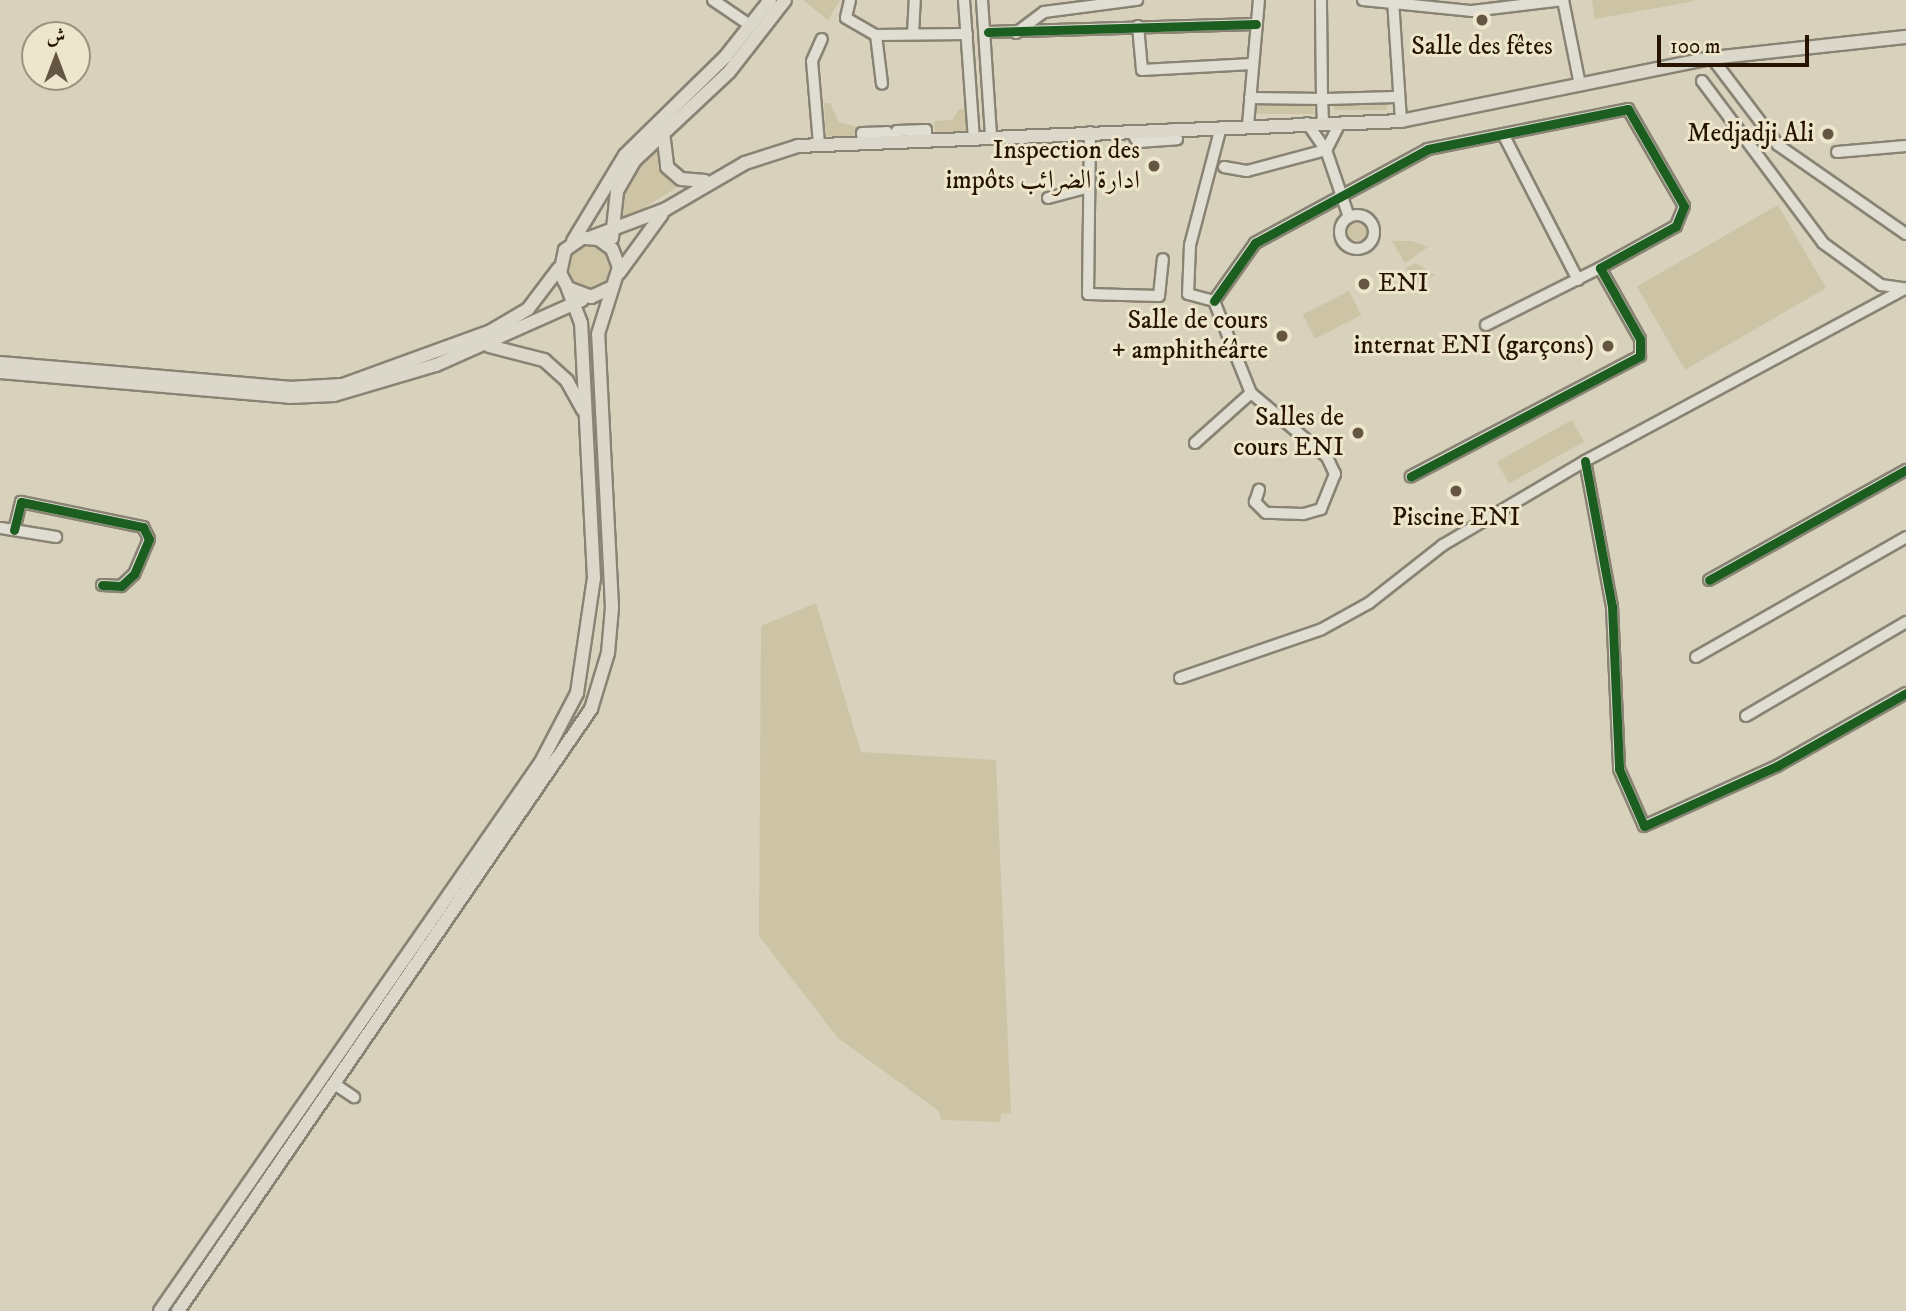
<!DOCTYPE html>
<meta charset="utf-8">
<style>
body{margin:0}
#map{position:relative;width:1906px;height:1311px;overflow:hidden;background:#d8d2bc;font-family:"IM FELL DW Pica",Amiri,serif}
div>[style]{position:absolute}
.green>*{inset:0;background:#cdc3a5;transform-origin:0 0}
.round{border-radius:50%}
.roads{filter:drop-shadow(2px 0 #898374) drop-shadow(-2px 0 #898374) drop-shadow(0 2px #898374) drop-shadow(0 -2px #898374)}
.minor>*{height:10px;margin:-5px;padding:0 5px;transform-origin:5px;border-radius:5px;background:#e0ded3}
.minor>.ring{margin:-5px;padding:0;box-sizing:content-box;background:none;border:10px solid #e0ded3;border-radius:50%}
.major>*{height:12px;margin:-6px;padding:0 6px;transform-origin:6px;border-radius:6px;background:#dbd8cb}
.cycleway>*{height:9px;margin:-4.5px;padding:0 4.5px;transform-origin:4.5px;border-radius:4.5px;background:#1b5e20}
.dots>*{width:19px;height:19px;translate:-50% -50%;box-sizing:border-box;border:4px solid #ede6cc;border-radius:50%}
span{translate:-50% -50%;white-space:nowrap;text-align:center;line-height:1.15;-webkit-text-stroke:6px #ede6cc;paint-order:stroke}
.poi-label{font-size:26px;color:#261401}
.right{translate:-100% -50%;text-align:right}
.left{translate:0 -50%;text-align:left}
.north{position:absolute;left:21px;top:21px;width:70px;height:70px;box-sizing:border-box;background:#ede6cc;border:2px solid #9d927b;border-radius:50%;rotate:0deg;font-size:19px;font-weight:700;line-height:28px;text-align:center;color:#261401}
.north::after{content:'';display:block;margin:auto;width:24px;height:32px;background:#645642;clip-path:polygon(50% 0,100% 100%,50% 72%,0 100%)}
.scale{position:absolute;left:1657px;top:35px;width:152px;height:32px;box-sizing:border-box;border:4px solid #261401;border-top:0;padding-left:9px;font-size:21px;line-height:24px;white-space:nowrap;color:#261401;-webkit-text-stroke:5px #ede6cc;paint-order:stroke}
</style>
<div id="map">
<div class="green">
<div style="clip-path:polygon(803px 0,840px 0,828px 20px)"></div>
<div style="clip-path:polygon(1592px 0,1694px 0,1695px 1px,1595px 19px)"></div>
<div style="left:1387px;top:101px;width:9px;height:53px;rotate:90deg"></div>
<div style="clip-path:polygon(824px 103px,830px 103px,839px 122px,858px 127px,858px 138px,826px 136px)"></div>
<div style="left:1254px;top:104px;width:60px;height:10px"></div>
<div style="clip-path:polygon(959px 109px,967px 109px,967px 132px,935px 133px,934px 121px,952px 120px)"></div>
<div style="clip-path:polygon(656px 142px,662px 168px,682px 184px,619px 224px,626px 186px)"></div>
<div style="left:1778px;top:205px;width:96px;height:163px;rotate:60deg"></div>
<div class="round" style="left:1347px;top:221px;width:20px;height:20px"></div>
<div style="clip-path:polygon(1392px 241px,1412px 241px,1428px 247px,1405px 263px)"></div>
<div class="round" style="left:566px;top:244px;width:46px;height:46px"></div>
<div style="clip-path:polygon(1416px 263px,1435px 275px,1415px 285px,1406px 268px)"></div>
<div style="left:1349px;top:291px;width:27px;height:52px;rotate:63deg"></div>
<div style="left:1572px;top:420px;width:25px;height:86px;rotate:61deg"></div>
<div style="clip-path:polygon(816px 603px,861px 752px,996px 760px,1011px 1114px,1001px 1113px,1000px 1122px,941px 1120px,939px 1111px,838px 1038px,759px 936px,761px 626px)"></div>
</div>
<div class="roads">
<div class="minor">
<div style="left:713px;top:0;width:46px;rotate:34.4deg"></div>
<div style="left:850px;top:0;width:18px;rotate:103deg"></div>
<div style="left:846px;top:18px;width:34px;rotate:30deg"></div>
<div style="left:876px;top:35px;width:91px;rotate:-0.6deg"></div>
<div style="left:964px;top:0;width:138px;rotate:85.9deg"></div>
<div style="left:982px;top:0;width:137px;rotate:86.2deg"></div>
<div style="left:1363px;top:0;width:110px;rotate:5.8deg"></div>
<div style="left:1472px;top:11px;width:92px;rotate:-6.9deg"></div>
<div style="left:1563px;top:0;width:87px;rotate:78.7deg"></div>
<div style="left:1393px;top:0;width:121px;rotate:86.2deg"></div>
<div style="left:1138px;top:26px;width:44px;rotate:84.8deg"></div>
<div style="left:1142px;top:70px;width:110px;rotate:-3.1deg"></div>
<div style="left:988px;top:32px;width:268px;rotate:-1.7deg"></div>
<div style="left:1016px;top:33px;width:35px;rotate:-37deg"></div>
<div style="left:1044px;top:12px;width:94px;rotate:-7.4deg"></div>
<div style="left:913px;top:34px;width:34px;rotate:-87deg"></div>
<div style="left:876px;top:35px;width:49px;rotate:83deg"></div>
<div style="left:1712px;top:58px;width:109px;rotate:52.8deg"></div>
<div style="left:1778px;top:145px;width:156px;rotate:34.8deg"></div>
<div style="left:1702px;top:81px;width:202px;rotate:53.2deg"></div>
<div style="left:1823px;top:243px;width:72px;rotate:35.9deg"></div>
<div style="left:1881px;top:285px;width:21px;rotate:8deg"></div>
<div style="left:1250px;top:98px;width:72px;rotate:0.8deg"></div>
<div style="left:1322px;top:99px;width:99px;rotate:-90.6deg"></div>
<div style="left:1307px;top:123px;width:33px;rotate:55deg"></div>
<div style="left:1340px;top:123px;width:30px;rotate:117deg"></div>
<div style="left:1326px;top:150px;width:71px;rotate:71.1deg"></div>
<div style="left:1323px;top:124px;width:25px;rotate:-92deg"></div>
<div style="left:1322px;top:99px;width:77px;rotate:-1.5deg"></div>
<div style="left:1248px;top:125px;width:125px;rotate:-85deg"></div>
<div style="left:1221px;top:127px;width:122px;rotate:104.7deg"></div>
<div style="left:1190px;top:245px;width:49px;rotate:92.3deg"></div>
<div style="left:1188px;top:294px;width:27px;rotate:15deg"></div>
<div style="left:1214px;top:301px;width:99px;rotate:68.1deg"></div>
<div style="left:1251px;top:393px;width:99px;rotate:40.1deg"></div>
<div style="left:1327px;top:457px;width:19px;rotate:65deg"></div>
<div style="left:1335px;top:474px;width:38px;rotate:112deg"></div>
<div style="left:1321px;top:509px;width:19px;rotate:164deg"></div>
<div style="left:1303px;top:514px;width:37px;rotate:-178deg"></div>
<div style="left:1266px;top:513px;width:16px;rotate:-135deg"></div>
<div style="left:1255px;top:502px;width:13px;rotate:-72deg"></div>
<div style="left:1131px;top:131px;width:13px;rotate:58deg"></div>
<div style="left:1138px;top:142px;width:39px;rotate:-4deg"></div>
<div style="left:1177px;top:139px;width:12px;rotate:-125deg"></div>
<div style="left:1090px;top:132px;width:162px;rotate:90.7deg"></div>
<div style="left:1088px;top:294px;width:71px;rotate:1.6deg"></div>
<div style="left:1159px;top:296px;width:37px;rotate:-84deg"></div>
<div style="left:1503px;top:134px;width:164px;rotate:62.8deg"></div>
<div style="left:897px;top:141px;width:10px;rotate:-90deg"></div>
<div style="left:897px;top:131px;width:29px;rotate:-2deg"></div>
<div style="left:926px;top:130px;width:10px;rotate:90deg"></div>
<div style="left:863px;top:142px;width:9px;rotate:-96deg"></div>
<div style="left:862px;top:133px;width:25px;rotate:-2deg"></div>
<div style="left:887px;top:132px;width:9px;rotate:90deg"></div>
<div style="left:819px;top:144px;width:83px;rotate:-94.8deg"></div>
<div style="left:812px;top:61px;width:24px;rotate:-66deg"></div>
<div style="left:1837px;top:152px;width:69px;rotate:-5deg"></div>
<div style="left:1224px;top:167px;width:23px;rotate:10deg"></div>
<div style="left:1247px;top:171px;width:82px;rotate:-14.9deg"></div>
<div style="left:1048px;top:198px;width:42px;rotate:-15deg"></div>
<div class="ring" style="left:1340px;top:215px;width:24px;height:24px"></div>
<div style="left:1214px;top:301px;width:71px;rotate:-54.7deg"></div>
<div style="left:1255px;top:243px;width:197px;rotate:-28.5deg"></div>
<div style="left:1428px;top:149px;width:204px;rotate:-11.3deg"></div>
<div style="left:1628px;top:109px;width:112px;rotate:60deg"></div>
<div style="left:1684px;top:206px;width:22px;rotate:112deg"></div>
<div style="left:1676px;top:226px;width:87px;rotate:151.1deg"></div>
<div style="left:1600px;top:268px;width:81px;rotate:60.6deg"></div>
<div style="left:1640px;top:339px;width:17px;rotate:90deg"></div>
<div style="left:1640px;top:356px;width:259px;rotate:152.3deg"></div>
<div style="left:1486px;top:325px;width:127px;rotate:-26.6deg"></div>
<div style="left:1195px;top:443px;width:75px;rotate:-41.8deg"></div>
<div style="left:1585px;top:461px;width:147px;rotate:79.5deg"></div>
<div style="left:1612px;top:606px;width:163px;rotate:87.5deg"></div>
<div style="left:1619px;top:769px;width:62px;rotate:66.3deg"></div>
<div style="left:1644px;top:826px;width:146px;rotate:-24.3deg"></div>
<div style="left:1777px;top:766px;width:148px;rotate:-29.5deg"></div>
<div style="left:1px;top:528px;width:56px;rotate:9.3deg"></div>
<div style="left:14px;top:530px;width:29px;rotate:-76deg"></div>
<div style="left:21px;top:502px;width:125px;rotate:11.6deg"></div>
<div style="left:143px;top:527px;width:13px;rotate:63deg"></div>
<div style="left:149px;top:539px;width:38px;rotate:113deg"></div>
<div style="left:134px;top:574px;width:18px;rotate:137deg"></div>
<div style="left:121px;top:586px;width:19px;rotate:-177deg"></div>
<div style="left:1709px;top:580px;width:226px;rotate:-29.2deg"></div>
<div style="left:1696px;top:657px;width:242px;rotate:-29.7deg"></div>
<div style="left:1180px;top:678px;width:150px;rotate:-19deg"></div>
<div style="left:1322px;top:629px;width:54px;rotate:-29deg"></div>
<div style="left:1369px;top:603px;width:94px;rotate:-38.1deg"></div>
<div style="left:1443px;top:545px;width:165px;rotate:-30.6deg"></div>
<div style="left:1585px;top:461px;width:365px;rotate:-28.3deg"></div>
<div style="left:1746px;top:716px;width:186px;rotate:-30.4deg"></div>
<div style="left:336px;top:1085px;width:22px;rotate:34deg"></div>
</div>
<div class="major">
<div style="left:663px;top:132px;width:35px;rotate:83deg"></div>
<div style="left:667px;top:167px;width:18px;rotate:41deg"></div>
<div style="left:681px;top:179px;width:24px;rotate:5deg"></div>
<div style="left:589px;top:238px;width:82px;rotate:-20.6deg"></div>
<div style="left:666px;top:209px;width:91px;rotate:-30.2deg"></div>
<div style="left:745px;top:163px;width:56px;rotate:-17.8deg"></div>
<div style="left:798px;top:146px;width:604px;rotate:-2.37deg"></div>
<div style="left:1401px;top:121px;width:317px;rotate:-11.5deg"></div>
<div style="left:1712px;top:58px;width:195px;rotate:-6.2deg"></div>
<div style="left:612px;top:238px;width:47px;rotate:-83.9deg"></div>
<div style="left:617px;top:191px;width:36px;rotate:-60deg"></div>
<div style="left:635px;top:160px;width:129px;rotate:-43.1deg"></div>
<div style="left:729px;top:72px;width:91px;rotate:-52.1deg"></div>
<div style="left:573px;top:241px;width:100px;rotate:-58.8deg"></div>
<div style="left:625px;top:155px;width:141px;rotate:-44.4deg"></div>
<div style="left:726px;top:56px;width:71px;rotate:-51.8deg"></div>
<div style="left:619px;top:273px;width:73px;rotate:-53.9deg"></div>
<div style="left:489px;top:346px;width:57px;rotate:14.3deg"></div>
<div style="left:544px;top:360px;width:31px;rotate:42deg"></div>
<div style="left:567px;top:381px;width:33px;rotate:61deg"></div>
<div style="left:0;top:363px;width:290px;rotate:4.9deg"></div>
<div style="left:289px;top:388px;width:54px;rotate:-3.2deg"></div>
<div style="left:343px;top:385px;width:158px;rotate:-20deg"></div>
<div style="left:491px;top:331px;width:43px;rotate:-30.7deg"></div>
<div style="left:528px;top:309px;width:51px;rotate:-52.9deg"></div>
<div style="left:0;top:372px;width:291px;rotate:4.9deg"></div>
<div style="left:290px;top:397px;width:44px;rotate:-2.6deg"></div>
<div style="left:334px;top:395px;width:106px;rotate:-16.4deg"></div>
<div style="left:436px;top:365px;width:160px;rotate:-24deg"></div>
<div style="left:160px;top:1311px;width:668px;rotate:-55.24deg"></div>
<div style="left:541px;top:762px;width:78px;rotate:-62.4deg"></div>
<div style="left:577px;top:693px;width:116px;rotate:-81.6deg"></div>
<div style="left:594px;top:578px;width:255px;rotate:-92.9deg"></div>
<div style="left:581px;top:323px;width:36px;rotate:-111deg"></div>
<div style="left:178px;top:1311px;width:730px;rotate:-55.55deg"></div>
<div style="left:591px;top:709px;width:59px;rotate:-73.1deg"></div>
<div style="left:608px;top:653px;width:46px;rotate:-85deg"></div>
<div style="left:612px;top:607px;width:273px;rotate:-92.9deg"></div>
<div style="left:598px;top:334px;width:70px;rotate:-72.6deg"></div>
<div style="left:619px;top:267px;width:19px;rotate:-111deg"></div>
<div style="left:612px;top:249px;width:17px;rotate:-144deg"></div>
<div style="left:598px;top:239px;width:16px;rotate:-176deg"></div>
<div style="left:582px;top:238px;width:21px;rotate:145deg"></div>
<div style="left:565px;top:250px;width:24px;rotate:102deg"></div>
<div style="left:560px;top:273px;width:17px;rotate:62deg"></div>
<div style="left:568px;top:288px;width:25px;rotate:21deg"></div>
<div style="left:591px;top:297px;width:23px;rotate:-25deg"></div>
</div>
</div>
<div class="cycleway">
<div style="left:988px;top:32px;width:268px;rotate:-1.7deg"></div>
<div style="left:1214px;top:301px;width:71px;rotate:-54.7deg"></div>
<div style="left:1255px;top:243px;width:197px;rotate:-28.5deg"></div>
<div style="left:1428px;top:149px;width:204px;rotate:-11.3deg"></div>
<div style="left:1628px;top:109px;width:112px;rotate:60deg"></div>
<div style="left:1684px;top:206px;width:22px;rotate:112deg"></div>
<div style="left:1676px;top:226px;width:87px;rotate:151.1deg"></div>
<div style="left:1600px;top:268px;width:81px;rotate:60.6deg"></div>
<div style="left:1640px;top:339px;width:17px;rotate:90deg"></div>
<div style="left:1640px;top:356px;width:259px;rotate:152.3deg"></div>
<div style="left:1585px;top:461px;width:147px;rotate:79.5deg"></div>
<div style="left:1612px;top:606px;width:163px;rotate:87.5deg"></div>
<div style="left:1619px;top:769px;width:62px;rotate:66.3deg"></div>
<div style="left:1644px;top:826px;width:146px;rotate:-24.3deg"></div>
<div style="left:1777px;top:766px;width:148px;rotate:-29.5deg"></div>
<div style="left:14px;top:530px;width:29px;rotate:-76deg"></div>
<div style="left:21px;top:502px;width:125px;rotate:11.6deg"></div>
<div style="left:143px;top:527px;width:13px;rotate:63deg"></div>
<div style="left:149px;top:539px;width:38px;rotate:113deg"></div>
<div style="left:134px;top:574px;width:18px;rotate:137deg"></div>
<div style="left:121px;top:586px;width:19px;rotate:-177deg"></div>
<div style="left:1709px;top:580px;width:226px;rotate:-29.2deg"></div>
</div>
<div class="dots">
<div style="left:1482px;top:20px;background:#645642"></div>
<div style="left:1828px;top:134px;background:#645642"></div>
<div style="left:1154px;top:166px;background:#645642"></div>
<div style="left:1364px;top:284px;background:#645642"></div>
<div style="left:1282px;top:336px;background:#645642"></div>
<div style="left:1608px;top:346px;background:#645642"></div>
<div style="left:1358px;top:433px;background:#645642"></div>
<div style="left:1456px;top:491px;background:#645642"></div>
</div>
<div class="poi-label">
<span style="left:1482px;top:47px">Salle des fêtes</span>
<span class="right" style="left:1814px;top:134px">Medjadji Ali</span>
<span class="right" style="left:1140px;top:166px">Inspection des<br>impôts ادارة الضرائب</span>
<span class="left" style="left:1378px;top:284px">ENI</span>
<span class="right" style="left:1268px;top:336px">Salle de cours<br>+ amphithéârte</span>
<span class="right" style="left:1594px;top:346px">internat ENI (garçons)</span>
<span class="right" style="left:1344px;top:433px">Salles de<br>cours ENI</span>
<span style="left:1456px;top:518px">Piscine ENI</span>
</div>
<div class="north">ش</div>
<div class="scale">100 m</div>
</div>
